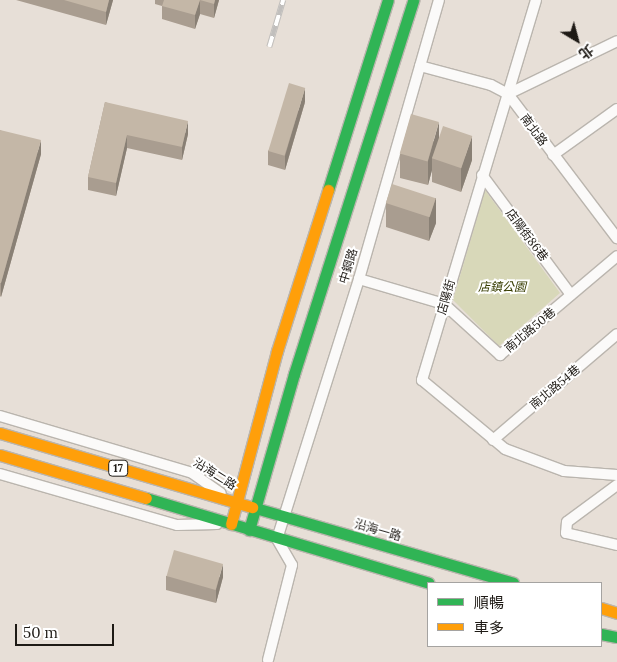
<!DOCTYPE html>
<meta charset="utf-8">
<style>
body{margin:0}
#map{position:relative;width:617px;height:662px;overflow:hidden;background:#e7dfd7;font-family:Lora,"Noto Sans TC",serif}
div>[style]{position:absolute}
.green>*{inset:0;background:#d8d8b9}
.roads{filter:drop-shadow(1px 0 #bab5ae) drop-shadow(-1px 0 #bab5ae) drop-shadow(0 1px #bab5ae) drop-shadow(0 -1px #bab5ae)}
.street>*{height:10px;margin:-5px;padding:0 5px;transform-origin:5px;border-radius:5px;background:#fbfaf9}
.fast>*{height:11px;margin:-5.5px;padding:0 5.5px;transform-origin:5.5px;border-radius:5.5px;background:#30b455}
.slow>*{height:11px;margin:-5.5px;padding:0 5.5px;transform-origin:5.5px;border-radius:5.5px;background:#ff9f0a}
.rail>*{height:5.5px;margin-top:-2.75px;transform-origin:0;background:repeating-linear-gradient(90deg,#fff 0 11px,#c1bfbd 0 22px);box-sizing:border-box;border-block:1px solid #c1bfbd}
.wall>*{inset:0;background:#a99d90}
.shaded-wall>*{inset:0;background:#898075}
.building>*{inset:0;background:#c4b7a7;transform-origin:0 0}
span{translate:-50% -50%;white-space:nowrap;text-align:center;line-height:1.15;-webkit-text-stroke:4px #fff;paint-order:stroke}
.shield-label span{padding:1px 4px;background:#fff;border:1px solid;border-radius:4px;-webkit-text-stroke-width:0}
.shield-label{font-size:11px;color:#1e1a15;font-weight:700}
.street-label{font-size:12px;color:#1e1a15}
.park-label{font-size:12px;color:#373c00;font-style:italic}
.legend{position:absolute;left:427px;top:582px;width:175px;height:65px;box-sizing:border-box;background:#fff;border:1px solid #a5a3a1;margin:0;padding:6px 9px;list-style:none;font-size:15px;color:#1e1a15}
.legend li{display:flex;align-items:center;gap:10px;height:25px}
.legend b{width:25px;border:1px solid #a5a3a1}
.north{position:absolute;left:552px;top:15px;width:50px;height:50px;-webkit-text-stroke:4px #fff;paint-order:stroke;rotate:143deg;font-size:14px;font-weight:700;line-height:20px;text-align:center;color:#1e1a15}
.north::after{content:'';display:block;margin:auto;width:18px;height:22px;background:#1e1a15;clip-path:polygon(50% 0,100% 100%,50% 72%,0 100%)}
.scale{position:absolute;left:15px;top:624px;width:99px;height:22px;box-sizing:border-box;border:2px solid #1e1a15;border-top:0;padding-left:6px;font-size:15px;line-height:18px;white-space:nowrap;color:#1e1a15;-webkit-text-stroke:4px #fff;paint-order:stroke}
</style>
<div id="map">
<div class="green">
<div style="clip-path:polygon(485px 190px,560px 293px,499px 346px,453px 300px)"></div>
</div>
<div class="roads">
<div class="street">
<div style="left:536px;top:0;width:397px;rotate:106.7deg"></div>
<div style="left:422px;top:380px;width:108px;rotate:39.7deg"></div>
<div style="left:505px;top:449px;width:63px;rotate:20.4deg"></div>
<div style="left:564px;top:471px;width:53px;rotate:4.3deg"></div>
<div style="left:420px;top:66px;width:73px;rotate:15deg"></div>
<div style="left:491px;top:85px;width:19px;rotate:28deg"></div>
<div style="left:508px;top:94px;width:181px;rotate:52.9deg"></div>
<div style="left:508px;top:94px;width:121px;rotate:-25.9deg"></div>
<div style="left:553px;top:155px;width:79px;rotate:-35.7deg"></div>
<div style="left:482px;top:175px;width:149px;rotate:53.4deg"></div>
<div style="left:359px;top:279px;width:89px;rotate:16.4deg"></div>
<div style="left:444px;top:304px;width:76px;rotate:42.3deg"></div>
<div style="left:500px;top:355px;width:153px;rotate:-40.2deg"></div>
<div style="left:0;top:416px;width:200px;rotate:16.5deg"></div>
<div style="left:192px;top:473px;width:35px;rotate:35deg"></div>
<div style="left:493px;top:440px;width:163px;rotate:-40.5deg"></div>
<div style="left:0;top:474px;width:184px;rotate:16.1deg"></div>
<div style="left:177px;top:525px;width:40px;rotate:-1.4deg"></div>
<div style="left:617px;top:485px;width:62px;rotate:143.5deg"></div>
<div style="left:567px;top:522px;width:11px;rotate:95deg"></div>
<div style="left:566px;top:533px;width:52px;rotate:13.2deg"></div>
<div style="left:268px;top:660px;width:98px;rotate:-75.8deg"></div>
<div style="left:292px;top:565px;width:30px;rotate:-120deg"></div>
<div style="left:277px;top:539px;width:273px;rotate:-72.5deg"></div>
<div style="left:359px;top:279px;width:290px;rotate:-74deg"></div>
</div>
<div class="fast">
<div style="left:328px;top:190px;width:199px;rotate:-72.5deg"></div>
<div style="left:146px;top:498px;width:295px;rotate:16.7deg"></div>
<div style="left:252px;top:507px;width:272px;rotate:16.2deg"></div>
<div style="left:249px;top:530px;width:162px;rotate:-73.9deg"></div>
<div style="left:294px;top:374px;width:392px;rotate:-72.3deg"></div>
<div style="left:601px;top:634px;width:16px;rotate:11deg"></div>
</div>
<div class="slow">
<div style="left:0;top:433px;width:263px;rotate:16.4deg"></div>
<div style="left:0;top:455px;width:152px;rotate:16.4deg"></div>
<div style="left:231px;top:524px;width:179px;rotate:-75.1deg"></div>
<div style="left:277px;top:351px;width:169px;rotate:-72.4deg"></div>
<div style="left:601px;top:608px;width:17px;rotate:17deg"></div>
</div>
</div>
<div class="rail">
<div style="left:269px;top:47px;width:49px;rotate:-73.4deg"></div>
</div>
<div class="wall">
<div style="clip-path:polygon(16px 0,113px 0,106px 25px)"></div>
<div style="clip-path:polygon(155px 0,219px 0,214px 18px,200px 14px,195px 29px,162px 19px,162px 6px,155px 4px)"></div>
<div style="clip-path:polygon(105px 102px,188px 134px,182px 160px,127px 148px,116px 196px,88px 190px,88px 177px)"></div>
<div style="clip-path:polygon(305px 102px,285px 170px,268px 165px,268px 151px)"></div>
<div style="clip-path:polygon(0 130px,41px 154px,1px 297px,0 296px)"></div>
<div style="clip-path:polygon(439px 139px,472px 160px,461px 192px,432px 182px,432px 170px,428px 185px,400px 178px,400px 154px)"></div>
<div style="clip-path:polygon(436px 198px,436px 223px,429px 241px,386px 227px,386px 203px)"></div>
<div style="clip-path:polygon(166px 576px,223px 577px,216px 603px,166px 590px)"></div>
</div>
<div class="shaded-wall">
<div style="clip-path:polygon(109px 0,113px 0,106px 25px,106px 12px)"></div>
<div style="clip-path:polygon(200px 0,200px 14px,195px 29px,195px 15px)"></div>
<div style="clip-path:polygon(215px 0,219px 0,214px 18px,214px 4px)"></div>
<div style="clip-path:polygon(305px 88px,305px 102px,285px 170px,285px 156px)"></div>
<div style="clip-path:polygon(188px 121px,188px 134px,182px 160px,182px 147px)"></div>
<div style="clip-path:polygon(439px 122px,439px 146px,432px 158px,432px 170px,428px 185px,428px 161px)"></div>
<div style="clip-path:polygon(127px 135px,127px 148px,116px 196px,116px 183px)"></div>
<div style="clip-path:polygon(472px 136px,472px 160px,461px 192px,461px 168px)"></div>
<div style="clip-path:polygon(41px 140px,41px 154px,1px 297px,1px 283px)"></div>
<div style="clip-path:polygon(436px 198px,436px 223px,429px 241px,429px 217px)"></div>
<div style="clip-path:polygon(223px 564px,223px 577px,216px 603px,216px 590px)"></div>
</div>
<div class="building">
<div style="clip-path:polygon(64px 0,109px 0,106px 12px)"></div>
<div style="clip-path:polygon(164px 0,215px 0,214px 4px,200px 0,195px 15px,162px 6px)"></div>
<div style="left:289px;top:83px;width:17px;height:71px;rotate:17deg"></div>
<div style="clip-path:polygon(105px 102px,188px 121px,182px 147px,127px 135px,116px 183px,88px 177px)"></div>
<div style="left:411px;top:114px;width:29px;height:41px;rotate:16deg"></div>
<div style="left:443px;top:126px;width:31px;height:34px;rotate:19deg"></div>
<div style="clip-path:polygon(0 130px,41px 140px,1px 283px,0 283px)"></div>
<div style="left:392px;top:184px;width:46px;height:20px;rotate:18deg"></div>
<div style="left:174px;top:550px;width:51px;height:27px;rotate:16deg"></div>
</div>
<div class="shield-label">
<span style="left:118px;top:468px">17</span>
</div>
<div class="street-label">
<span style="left:534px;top:130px;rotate:53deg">南北路</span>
<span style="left:527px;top:235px;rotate:53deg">店陽街86巷</span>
<span style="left:348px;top:266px;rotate:-73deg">中鋼路</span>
<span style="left:446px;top:297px;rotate:-74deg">店陽街</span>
<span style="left:530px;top:330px;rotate:-40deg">南北路50巷</span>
<span style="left:555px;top:387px;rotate:-40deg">南北路54巷</span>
<span style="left:215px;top:474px;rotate:32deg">沿海二路</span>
<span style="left:378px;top:530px;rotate:16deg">沿海一路</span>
</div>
<div class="park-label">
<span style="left:502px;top:287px">店鎮公園</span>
</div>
<ul class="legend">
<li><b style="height:6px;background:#30b455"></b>順暢</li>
<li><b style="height:6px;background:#ff9f0a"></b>車多</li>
</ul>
<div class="north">北</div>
<div class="scale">50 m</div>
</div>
